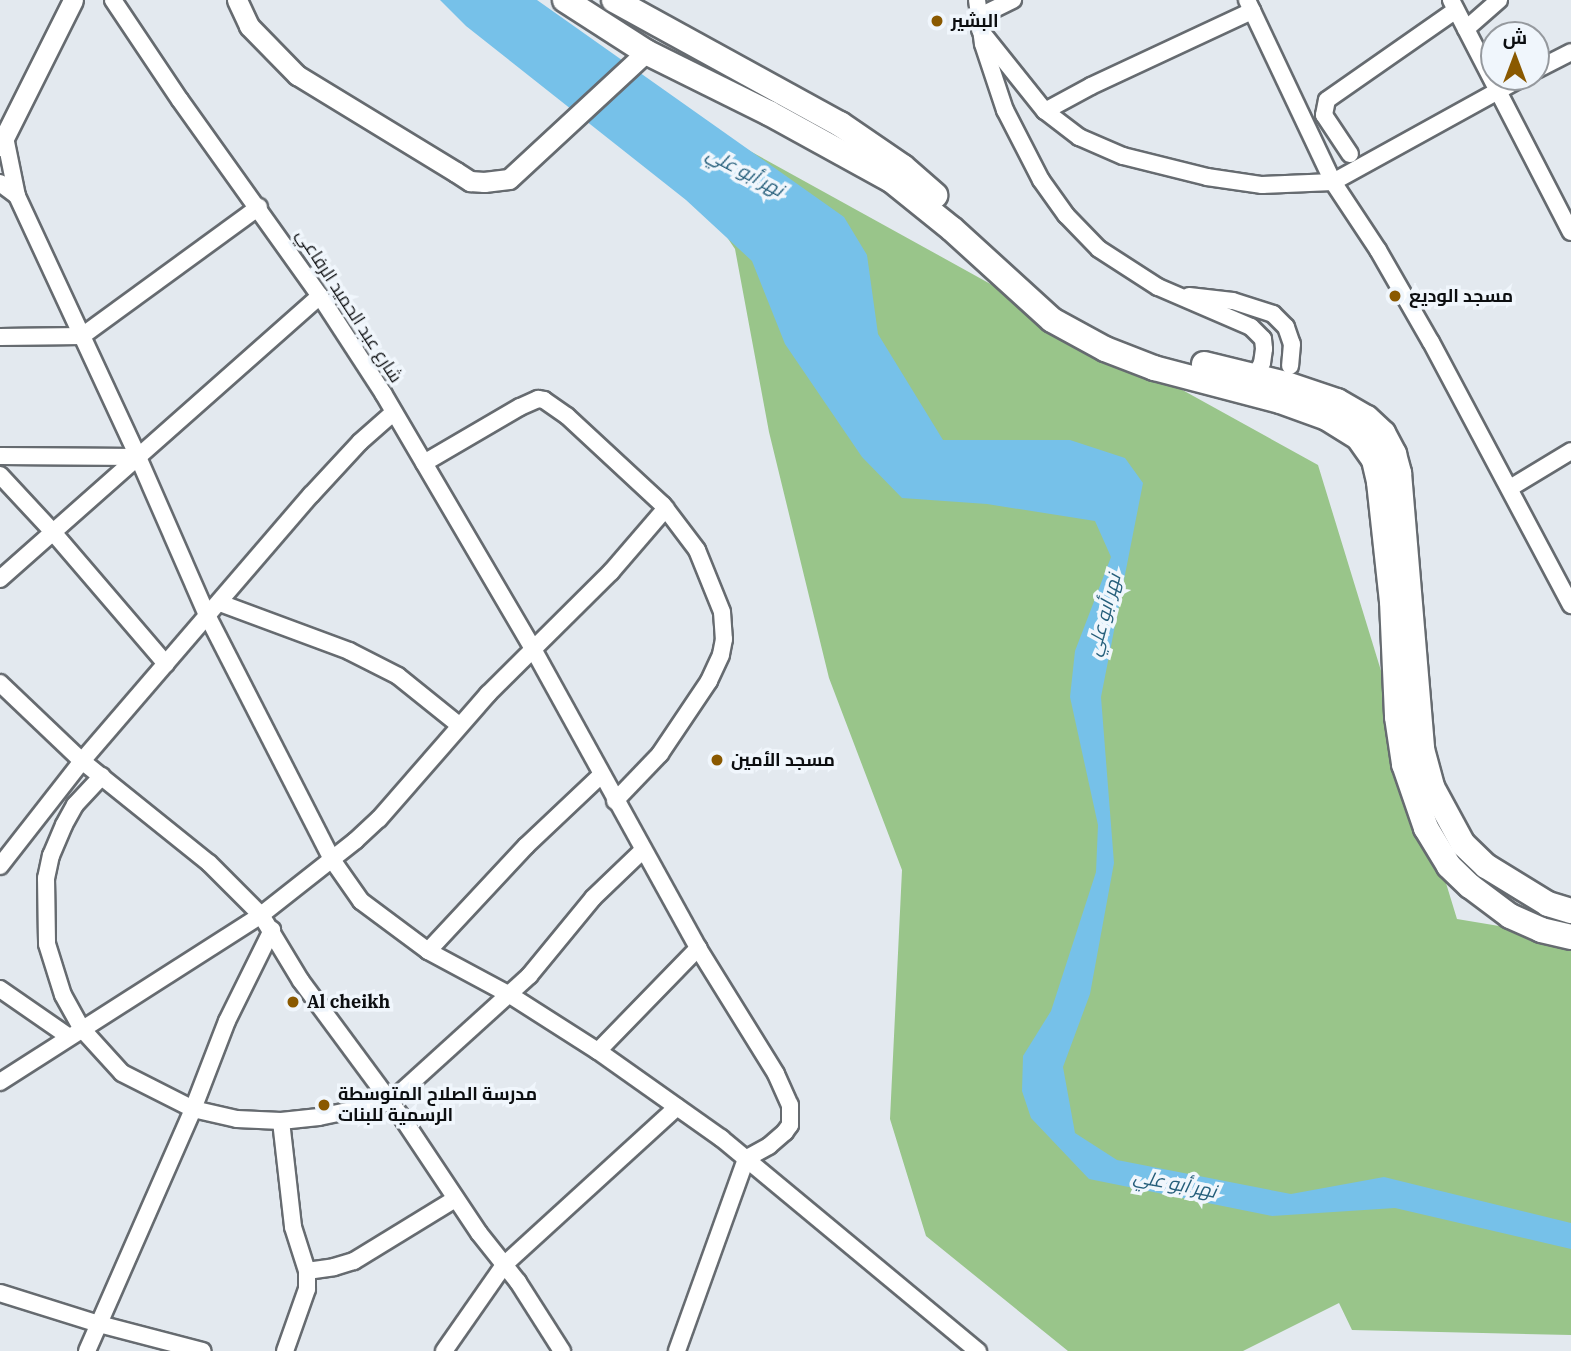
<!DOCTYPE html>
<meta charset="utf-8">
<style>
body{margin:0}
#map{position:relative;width:1571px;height:1351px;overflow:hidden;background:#e3e9ef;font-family:"IBM Plex Serif",Cairo,serif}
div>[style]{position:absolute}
.green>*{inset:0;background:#99c58a}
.water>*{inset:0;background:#76c1e9}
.roads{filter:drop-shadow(2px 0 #666b70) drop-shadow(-2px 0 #666b70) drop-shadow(0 2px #666b70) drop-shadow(0 -2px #666b70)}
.minor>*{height:16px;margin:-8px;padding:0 8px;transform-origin:8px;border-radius:8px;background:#fff}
.tertiary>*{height:19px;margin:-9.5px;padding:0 9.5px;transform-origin:9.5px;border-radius:9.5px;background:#fff}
.primary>*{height:24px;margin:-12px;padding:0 12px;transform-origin:12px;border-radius:12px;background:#fff}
.dots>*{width:19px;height:19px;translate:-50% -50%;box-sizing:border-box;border:4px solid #f0f6fc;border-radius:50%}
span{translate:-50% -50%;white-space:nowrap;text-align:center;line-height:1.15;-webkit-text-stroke:7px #f0f6fc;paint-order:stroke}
.poi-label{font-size:18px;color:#0c0e10;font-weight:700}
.left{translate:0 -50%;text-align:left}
.street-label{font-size:18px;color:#0c0e10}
.water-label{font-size:19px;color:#255e7a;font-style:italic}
.north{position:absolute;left:1480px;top:21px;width:70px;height:70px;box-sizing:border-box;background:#f0f6fc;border:2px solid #95999e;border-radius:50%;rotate:0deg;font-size:19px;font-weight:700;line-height:28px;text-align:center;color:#0c0e10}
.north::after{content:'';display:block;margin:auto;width:24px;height:32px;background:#8a5900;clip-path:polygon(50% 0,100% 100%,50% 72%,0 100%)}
</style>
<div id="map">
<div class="green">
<div style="clip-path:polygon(654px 129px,712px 130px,1318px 465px,1457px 919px,1571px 938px,1571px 1335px,1352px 1330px,1339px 1303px,1243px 1351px,1068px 1351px,926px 1236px,890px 1119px,902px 870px,829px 678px,769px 432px,735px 249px)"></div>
</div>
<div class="water">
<div style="clip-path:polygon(440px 0,537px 0,844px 217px,867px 255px,878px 334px,943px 440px,1070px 440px,1125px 458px,1143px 483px,1101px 697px,1114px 863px,1090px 994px,1063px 1067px,1075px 1133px,1117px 1160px,1291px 1194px,1384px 1177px,1571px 1223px,1571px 1249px,1395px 1208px,1272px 1216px,1089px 1179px,1031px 1118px,1022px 1091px,1023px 1056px,1051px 1011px,1096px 872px,1098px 825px,1070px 697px,1075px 651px,1111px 557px,1095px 521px,987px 504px,902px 498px,862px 457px,785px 344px,752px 261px,686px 200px,466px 26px)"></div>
</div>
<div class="roads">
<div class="minor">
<div style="left:113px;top:0;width:120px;rotate:56.2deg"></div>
<div style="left:180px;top:100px;width:241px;rotate:54.5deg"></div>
<div style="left:320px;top:296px;width:116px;rotate:57deg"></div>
<div style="left:383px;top:393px;width:294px;rotate:59.6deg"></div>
<div style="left:532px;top:647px;width:344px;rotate:61.1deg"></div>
<div style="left:977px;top:0;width:44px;rotate:82.2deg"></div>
<div style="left:983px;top:44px;width:70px;rotate:71.6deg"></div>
<div style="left:1005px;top:110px;width:79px;rotate:62.8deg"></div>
<div style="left:1041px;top:180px;width:43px;rotate:54.5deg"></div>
<div style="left:1066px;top:215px;width:47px;rotate:45.9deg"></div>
<div style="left:1099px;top:249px;width:70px;rotate:32.8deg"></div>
<div style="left:1158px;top:287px;width:101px;rotate:23.3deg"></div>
<div style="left:1251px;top:327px;width:17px;rotate:45deg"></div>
<div style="left:1263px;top:339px;width:10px;rotate:84deg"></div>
<div style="left:1264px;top:349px;width:14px;rotate:98deg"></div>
<div style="left:1262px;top:363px;width:15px;rotate:118deg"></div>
<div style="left:1247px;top:0;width:201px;rotate:64.7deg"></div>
<div style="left:1333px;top:182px;width:82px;rotate:56.5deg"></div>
<div style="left:1378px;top:250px;width:106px;rotate:60.1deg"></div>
<div style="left:1431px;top:342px;width:298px;rotate:62deg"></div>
<div style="left:1451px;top:0;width:261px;rotate:62.7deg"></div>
<div style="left:978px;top:17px;width:39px;rotate:-26deg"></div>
<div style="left:1466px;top:29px;width:44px;rotate:-41.3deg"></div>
<div style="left:980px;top:30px;width:104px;rotate:51.3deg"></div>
<div style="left:1045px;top:111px;width:43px;rotate:37.4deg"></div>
<div style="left:1079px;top:137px;width:48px;rotate:23.4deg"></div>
<div style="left:1123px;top:156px;width:87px;rotate:14deg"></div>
<div style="left:1207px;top:177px;width:56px;rotate:8.3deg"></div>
<div style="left:1262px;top:185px;width:71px;rotate:-2.4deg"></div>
<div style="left:1333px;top:182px;width:217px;rotate:-28.9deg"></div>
<div style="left:1536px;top:70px;width:39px;rotate:-27deg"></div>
<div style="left:1045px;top:111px;width:52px;rotate:-28.5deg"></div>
<div style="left:1091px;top:86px;width:178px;rotate:-25deg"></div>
<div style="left:5px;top:137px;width:60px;rotate:78.5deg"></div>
<div style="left:17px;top:196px;width:288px;rotate:65.1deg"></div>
<div style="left:138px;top:457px;width:175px;rotate:66.4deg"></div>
<div style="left:208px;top:617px;width:274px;rotate:62.9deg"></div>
<div style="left:333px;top:861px;width:49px;rotate:55deg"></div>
<div style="left:361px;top:901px;width:84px;rotate:36.7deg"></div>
<div style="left:428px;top:951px;width:93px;rotate:28.2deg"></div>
<div style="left:510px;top:995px;width:104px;rotate:32.5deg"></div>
<div style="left:598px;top:1051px;width:151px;rotate:35.3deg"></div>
<div style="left:721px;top:1138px;width:334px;rotate:39.7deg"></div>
<div style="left:1350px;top:154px;width:47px;rotate:-123.7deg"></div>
<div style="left:1324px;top:115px;width:15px;rotate:-79deg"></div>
<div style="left:1327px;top:100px;width:157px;rotate:-34.9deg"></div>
<div style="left:0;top:183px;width:21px;rotate:37deg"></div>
<div style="left:1189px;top:296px;width:44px;rotate:6.5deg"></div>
<div style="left:1233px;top:301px;width:42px;rotate:18deg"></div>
<div style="left:1273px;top:314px;width:18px;rotate:45deg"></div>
<div style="left:1286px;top:327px;width:18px;rotate:71deg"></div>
<div style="left:1292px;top:344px;width:22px;rotate:95deg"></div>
<div style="left:0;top:337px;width:82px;rotate:-0.7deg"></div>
<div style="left:82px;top:336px;width:219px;rotate:-36.1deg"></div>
<div style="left:0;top:456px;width:138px;rotate:0.4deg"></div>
<div style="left:424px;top:463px;width:111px;rotate:-30.3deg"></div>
<div style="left:520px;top:407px;width:20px;rotate:-24deg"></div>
<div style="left:538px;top:399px;width:6px;rotate:9deg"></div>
<div style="left:544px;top:400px;width:28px;rotate:35deg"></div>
<div style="left:567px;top:416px;width:131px;rotate:42.8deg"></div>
<div style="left:663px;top:505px;width:56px;rotate:52.9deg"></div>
<div style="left:697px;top:550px;width:67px;rotate:68deg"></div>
<div style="left:722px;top:612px;width:27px;rotate:86deg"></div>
<div style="left:724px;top:639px;width:16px;rotate:101deg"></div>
<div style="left:721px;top:655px;width:29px;rotate:115deg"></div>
<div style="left:709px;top:681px;width:88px;rotate:123.9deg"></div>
<div style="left:660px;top:754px;width:65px;rotate:133.8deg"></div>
<div style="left:0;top:475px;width:76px;rotate:47.1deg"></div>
<div style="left:52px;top:531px;width:175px;rotate:49.4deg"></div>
<div style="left:1510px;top:488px;width:71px;rotate:-31.2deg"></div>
<div style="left:0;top:579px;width:427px;rotate:-41.5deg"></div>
<div style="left:220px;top:603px;width:138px;rotate:20.4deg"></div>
<div style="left:349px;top:651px;width:55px;rotate:27deg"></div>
<div style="left:398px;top:676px;width:78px;rotate:38.8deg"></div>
<div style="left:0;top:683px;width:113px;rotate:43.6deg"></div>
<div style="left:82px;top:761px;width:163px;rotate:38.8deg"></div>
<div style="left:209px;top:863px;width:74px;rotate:45deg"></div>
<div style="left:261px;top:915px;width:77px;rotate:58.8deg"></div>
<div style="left:301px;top:981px;width:172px;rotate:53.5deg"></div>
<div style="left:403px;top:1119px;width:137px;rotate:56.3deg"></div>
<div style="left:479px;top:1233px;width:63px;rotate:51.5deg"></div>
<div style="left:518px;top:1282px;width:82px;rotate:57.5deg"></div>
<div style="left:102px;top:776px;width:40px;rotate:133deg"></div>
<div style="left:75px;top:805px;width:23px;rotate:119deg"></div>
<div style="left:64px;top:825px;width:33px;rotate:113deg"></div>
<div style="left:51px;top:855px;width:24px;rotate:102deg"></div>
<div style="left:46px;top:878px;width:66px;rotate:89.1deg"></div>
<div style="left:47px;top:944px;width:53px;rotate:72.6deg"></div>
<div style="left:63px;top:995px;width:39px;rotate:61deg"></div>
<div style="left:82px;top:1029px;width:59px;rotate:47.7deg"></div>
<div style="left:122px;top:1073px;width:80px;rotate:26.9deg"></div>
<div style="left:193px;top:1109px;width:45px;rotate:12.8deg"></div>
<div style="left:237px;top:1119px;width:44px;rotate:2.6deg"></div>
<div style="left:281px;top:1121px;width:38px;rotate:-6deg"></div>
<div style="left:319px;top:1117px;width:73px;rotate:-11.9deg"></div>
<div style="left:390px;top:1102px;width:188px;rotate:-42.2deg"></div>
<div style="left:529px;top:976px;width:101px;rotate:-50.6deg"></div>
<div style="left:593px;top:898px;width:69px;rotate:-43.8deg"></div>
<div style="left:0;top:866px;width:133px;rotate:-52deg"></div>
<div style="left:82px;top:761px;width:351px;rotate:-49.3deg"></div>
<div style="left:311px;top:495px;width:72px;rotate:-47.2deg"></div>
<div style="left:360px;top:442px;width:45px;rotate:-41.4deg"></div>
<div style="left:428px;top:951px;width:144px;rotate:-47deg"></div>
<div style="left:526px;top:846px;width:103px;rotate:-43.4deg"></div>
<div style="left:0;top:989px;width:83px;rotate:34.7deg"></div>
<div style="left:598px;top:1051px;width:144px;rotate:-45.8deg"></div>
<div style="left:698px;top:948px;width:148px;rotate:58.2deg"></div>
<div style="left:776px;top:1074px;width:34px;rotate:66deg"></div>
<div style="left:790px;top:1105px;width:20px;rotate:90deg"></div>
<div style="left:790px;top:1125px;width:9px;rotate:126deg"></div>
<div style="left:785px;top:1132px;width:21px;rotate:139deg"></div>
<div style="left:769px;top:1146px;width:26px;rotate:151deg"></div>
<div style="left:746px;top:1159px;width:204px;rotate:109.8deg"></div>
<div style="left:0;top:1082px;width:310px;rotate:-32.6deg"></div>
<div style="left:261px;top:915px;width:120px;rotate:-38.2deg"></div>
<div style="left:355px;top:841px;width:33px;rotate:-43deg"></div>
<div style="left:379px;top:819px;width:166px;rotate:-48.9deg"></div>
<div style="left:488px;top:694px;width:173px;rotate:-44.8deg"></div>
<div style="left:611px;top:572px;width:84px;rotate:-49.3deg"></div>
<div style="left:281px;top:1121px;width:107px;rotate:83.5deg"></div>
<div style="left:293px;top:1227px;width:46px;rotate:72.3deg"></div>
<div style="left:307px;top:1271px;width:18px;rotate:90deg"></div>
<div style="left:307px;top:1289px;width:66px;rotate:109.5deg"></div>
<div style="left:307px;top:1271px;width:27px;rotate:-8deg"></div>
<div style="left:334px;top:1267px;width:21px;rotate:-17deg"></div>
<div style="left:354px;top:1261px;width:119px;rotate:-31.5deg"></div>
<div style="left:0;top:1293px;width:104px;rotate:17.4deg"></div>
<div style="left:99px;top:1324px;width:107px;rotate:14.6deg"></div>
<div style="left:87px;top:1351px;width:264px;rotate:-66.3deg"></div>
<div style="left:193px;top:1109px;width:94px;rotate:-68.9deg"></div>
<div style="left:227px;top:1021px;width:102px;rotate:-63.7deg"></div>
<div style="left:444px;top:1351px;width:105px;rotate:-55.1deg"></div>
<div style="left:504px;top:1265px;width:234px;rotate:-42.4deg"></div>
</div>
<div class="tertiary">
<div style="left:237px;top:0;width:29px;rotate:65deg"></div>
<div style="left:249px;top:26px;width:69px;rotate:45.6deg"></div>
<div style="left:297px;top:75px;width:186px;rotate:31.4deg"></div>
<div style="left:456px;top:172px;width:17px;rotate:33deg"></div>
<div style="left:470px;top:181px;width:14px;rotate:4deg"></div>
<div style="left:484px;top:182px;width:25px;rotate:-7deg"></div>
<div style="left:509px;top:179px;width:187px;rotate:-42.8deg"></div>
<div style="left:0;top:146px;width:163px;rotate:-63.4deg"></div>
</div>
<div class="primary">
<div style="left:565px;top:0;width:96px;rotate:32.7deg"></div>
<div style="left:646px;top:52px;width:137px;rotate:26.4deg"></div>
<div style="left:769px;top:113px;width:139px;rotate:28.8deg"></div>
<div style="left:891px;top:180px;width:78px;rotate:38.8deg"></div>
<div style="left:952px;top:229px;width:135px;rotate:42.3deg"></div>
<div style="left:1052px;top:320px;width:60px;rotate:28.7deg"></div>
<div style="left:1105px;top:349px;width:53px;rotate:21.2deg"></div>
<div style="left:1154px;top:368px;width:130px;rotate:14.7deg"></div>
<div style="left:1280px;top:401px;width:50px;rotate:19.9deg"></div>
<div style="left:1327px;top:418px;width:36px;rotate:32deg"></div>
<div style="left:1358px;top:437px;width:28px;rotate:55deg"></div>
<div style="left:1374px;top:460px;width:23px;rotate:77deg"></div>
<div style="left:1379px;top:482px;width:120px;rotate:83.8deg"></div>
<div style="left:1392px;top:601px;width:116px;rotate:87.5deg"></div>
<div style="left:1397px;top:717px;width:48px;rotate:81.5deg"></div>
<div style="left:1404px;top:764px;width:68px;rotate:71deg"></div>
<div style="left:1426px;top:828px;width:44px;rotate:58.8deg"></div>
<div style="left:1449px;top:866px;width:29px;rotate:44deg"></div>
<div style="left:1470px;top:886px;width:50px;rotate:36.9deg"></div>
<div style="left:1510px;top:916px;width:34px;rotate:24deg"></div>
<div style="left:1541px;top:930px;width:31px;rotate:13deg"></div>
<div style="left:614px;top:0;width:258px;rotate:28.8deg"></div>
<div style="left:840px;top:124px;width:76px;rotate:34.3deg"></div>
<div style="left:903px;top:167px;width:43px;rotate:41.2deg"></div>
<div style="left:1204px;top:364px;width:84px;rotate:13.7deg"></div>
<div style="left:1286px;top:384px;width:54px;rotate:18.4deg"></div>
<div style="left:1337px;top:401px;width:34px;rotate:30deg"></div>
<div style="left:1367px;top:418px;width:22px;rotate:43deg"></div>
<div style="left:1383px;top:433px;width:24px;rotate:62deg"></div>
<div style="left:1394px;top:454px;width:20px;rotate:75deg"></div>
<div style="left:1399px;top:473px;width:277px;rotate:85.2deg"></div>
<div style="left:1422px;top:749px;width:39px;rotate:75deg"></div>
<div style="left:1432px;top:787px;width:65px;rotate:61.5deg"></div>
<div style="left:1463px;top:844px;width:32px;rotate:44deg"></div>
<div style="left:1486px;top:866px;width:73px;rotate:31.5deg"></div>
<div style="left:1548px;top:904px;width:24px;rotate:17deg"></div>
</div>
</div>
<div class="dots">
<div style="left:937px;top:21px;background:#8a5900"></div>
<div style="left:1395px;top:296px;background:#8a5900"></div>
<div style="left:717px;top:760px;background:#8a5900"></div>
<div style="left:293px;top:1002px;background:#8a5900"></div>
<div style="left:324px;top:1105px;background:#8a5900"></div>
</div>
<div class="poi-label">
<span class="left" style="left:951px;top:21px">البشير</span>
<span class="left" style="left:1409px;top:296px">مسجد الوديع</span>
<span class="left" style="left:731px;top:760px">مسجد الأمين</span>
<span class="left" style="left:307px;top:1002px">Al cheikh</span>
<span class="left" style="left:338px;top:1105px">مدرسة الصلاح المتوسطة<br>الرسمية للبنات</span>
</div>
<div class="street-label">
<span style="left:349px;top:306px;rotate:57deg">شارع عبد الحميد الرفاعي</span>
</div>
<div class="water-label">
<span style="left:745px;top:172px;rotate:28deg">نهر أبو علي</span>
<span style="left:1104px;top:615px;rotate:-75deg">نهر أبو علي</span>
<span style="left:1175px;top:1184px;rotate:11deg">نهر أبو علي</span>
</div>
<div class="north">ش</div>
</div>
